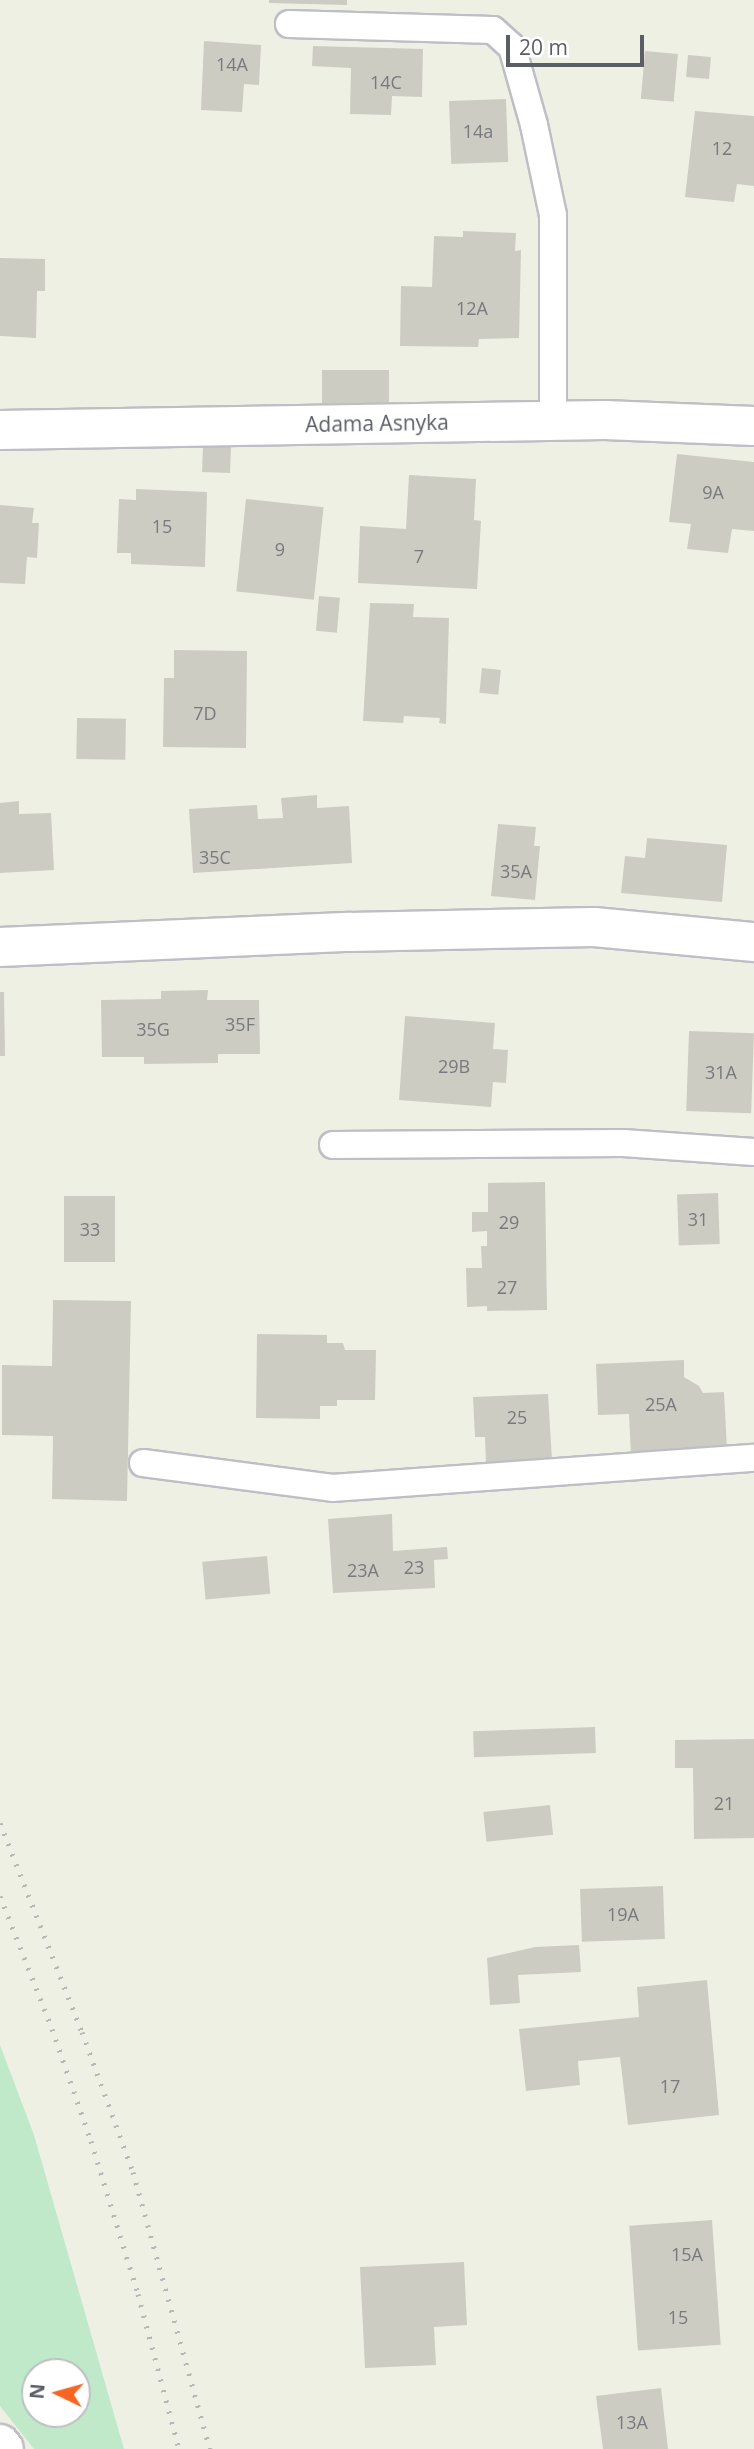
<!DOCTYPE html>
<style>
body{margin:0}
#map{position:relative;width:754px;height:2449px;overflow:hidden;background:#eff0e4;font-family:"Open Sans",sans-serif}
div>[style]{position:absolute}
.green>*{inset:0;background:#bfe9c9}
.building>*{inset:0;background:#cdccc3;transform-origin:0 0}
.roads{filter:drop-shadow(2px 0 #bebfc6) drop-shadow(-2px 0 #bebfc6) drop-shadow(0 2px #bebfc6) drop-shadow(0 -2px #bebfc6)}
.lane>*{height:26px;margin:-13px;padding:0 13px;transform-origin:13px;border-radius:13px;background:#fff}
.street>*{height:38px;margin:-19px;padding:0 19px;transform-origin:19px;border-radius:19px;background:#fff}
.rail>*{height:5px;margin-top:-2.5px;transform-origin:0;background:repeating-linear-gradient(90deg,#b7b7b9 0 2px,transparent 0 11px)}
span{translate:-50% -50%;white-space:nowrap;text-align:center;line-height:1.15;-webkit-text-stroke:5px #fff;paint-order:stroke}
.number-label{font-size:18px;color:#787a7d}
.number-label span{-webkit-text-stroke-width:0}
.street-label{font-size:21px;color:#5c5e66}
.north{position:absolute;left:21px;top:2358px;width:70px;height:70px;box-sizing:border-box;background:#fff;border:2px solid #bebfc2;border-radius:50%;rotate:275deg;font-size:19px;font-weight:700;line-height:28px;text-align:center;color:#5c5e66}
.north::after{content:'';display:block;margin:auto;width:24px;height:32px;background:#f66623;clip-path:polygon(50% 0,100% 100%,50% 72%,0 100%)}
.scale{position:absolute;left:506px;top:35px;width:138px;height:32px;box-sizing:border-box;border:4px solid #5c5e66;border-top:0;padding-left:9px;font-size:21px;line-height:24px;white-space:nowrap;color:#5c5e66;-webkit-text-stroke:5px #fff;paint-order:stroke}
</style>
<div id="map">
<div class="green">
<div style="clip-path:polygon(evenodd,0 2045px,34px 2135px,124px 2449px,34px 2449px,0 2406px,0 2045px,77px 2372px,77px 2414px,35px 2414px,35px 2372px,77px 2372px)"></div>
</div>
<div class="building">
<div style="clip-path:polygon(269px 0,347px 0,347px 5px,269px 3px)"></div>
<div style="clip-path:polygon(204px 41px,261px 45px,259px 85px,244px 84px,242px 112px,201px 110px)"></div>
<div style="clip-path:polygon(313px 46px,423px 49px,422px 97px,392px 96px,391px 115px,350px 114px,351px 68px,312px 66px)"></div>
<div style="left:645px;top:51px;width:33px;height:48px;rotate:5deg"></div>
<div style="left:688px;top:55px;width:23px;height:22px;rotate:5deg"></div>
<div style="left:506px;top:99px;width:63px;height:57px;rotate:88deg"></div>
<div style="clip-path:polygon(695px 111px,754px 116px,754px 186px,737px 184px,734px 202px,685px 197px)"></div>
<div style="clip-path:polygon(463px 231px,516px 233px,515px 251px,521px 250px,519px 338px,479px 339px,478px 347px,400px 346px,401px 286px,432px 287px,434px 236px,463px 237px)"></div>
<div style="clip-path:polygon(0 258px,45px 259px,45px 291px,37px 291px,36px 338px,0 336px)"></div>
<div style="left:389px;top:370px;width:35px;height:67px;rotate:90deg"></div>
<div style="left:203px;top:445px;width:28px;height:27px;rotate:2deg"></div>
<div style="clip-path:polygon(677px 454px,754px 462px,754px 531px,732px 529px,728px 553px,687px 549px,691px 524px,669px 522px)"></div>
<div style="clip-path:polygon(409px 475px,476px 479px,474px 520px,481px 521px,477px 589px,358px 583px,360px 526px,406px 529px)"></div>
<div style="clip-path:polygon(136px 489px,207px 492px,205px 567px,131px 564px,131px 553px,117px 553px,119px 499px,136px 500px)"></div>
<div style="left:246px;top:499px;width:78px;height:93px;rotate:6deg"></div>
<div style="clip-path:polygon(0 505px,34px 508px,32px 523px,39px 523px,37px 558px,27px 557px,25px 584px,0 583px)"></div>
<div style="left:319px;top:596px;width:21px;height:35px;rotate:5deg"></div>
<div style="clip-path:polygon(370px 603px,414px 604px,413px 617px,449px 618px,446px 724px,439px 723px,440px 718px,404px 716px,403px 723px,363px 721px)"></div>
<div style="clip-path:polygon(174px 650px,247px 651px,246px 748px,163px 747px,164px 678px,174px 678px)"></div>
<div style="left:482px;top:668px;width:19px;height:25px;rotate:6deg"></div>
<div style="left:77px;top:718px;width:49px;height:41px;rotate:1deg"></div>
<div style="clip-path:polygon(317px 795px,317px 808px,349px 806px,352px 863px,193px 873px,189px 809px,257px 805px,258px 819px,283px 818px,281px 798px)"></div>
<div style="clip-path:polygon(19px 801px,19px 814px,51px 813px,54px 870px,0 873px,0 803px)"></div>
<div style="clip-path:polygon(498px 824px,536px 827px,534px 846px,540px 846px,535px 900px,491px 896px)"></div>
<div style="clip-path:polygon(647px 838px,727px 845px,722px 902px,621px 893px,625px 856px,645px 858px)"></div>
<div style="clip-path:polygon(208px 990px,207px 1000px,259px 1000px,260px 1054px,218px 1054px,218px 1063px,144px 1064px,144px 1057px,102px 1057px,101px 1000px,161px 999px,161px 991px)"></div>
<div style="clip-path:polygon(0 992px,4px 992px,5px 1056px,0 1056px)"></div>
<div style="clip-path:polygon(405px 1016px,495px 1023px,493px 1049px,508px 1050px,506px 1083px,493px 1082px,491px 1107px,399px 1100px)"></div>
<div style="left:689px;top:1031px;width:65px;height:80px;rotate:2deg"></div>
<div style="clip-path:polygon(545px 1182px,547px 1310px,487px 1311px,487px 1306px,467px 1307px,466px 1268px,482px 1268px,481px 1246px,487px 1246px,487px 1231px,472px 1232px,472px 1212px,488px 1212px,488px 1183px)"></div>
<div style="left:718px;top:1193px;width:51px;height:41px;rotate:88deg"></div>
<div style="left:64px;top:1196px;width:51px;height:66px"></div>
<div style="clip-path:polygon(53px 1300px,131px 1301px,127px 1501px,52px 1499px,53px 1436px,2px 1435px,2px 1365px,52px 1366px)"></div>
<div style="clip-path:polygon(257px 1334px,327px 1335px,327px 1343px,343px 1343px,345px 1350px,376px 1350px,375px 1400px,337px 1400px,337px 1406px,320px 1406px,320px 1419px,256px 1418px)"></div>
<div style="clip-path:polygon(684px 1360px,684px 1377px,699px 1386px,703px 1393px,724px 1392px,727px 1450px,631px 1455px,629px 1414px,598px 1415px,596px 1364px)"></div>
<div style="clip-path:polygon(548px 1394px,552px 1460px,486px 1464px,485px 1437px,475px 1437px,473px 1397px)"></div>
<div style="clip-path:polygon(392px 1514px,393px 1551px,447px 1547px,448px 1559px,434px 1560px,435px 1588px,333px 1593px,328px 1519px)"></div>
<div style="left:267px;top:1556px;width:38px;height:65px;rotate:85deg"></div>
<div style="left:595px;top:1727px;width:26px;height:122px;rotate:88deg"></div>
<div style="clip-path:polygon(754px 1739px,754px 1838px,694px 1839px,693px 1768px,675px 1768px,675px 1740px)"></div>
<div style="left:550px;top:1805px;width:30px;height:67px;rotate:84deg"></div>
<div style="left:663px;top:1886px;width:53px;height:83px;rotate:88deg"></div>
<div style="clip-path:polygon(579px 1945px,581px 1972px,518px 1975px,520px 2003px,490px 2005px,487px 1958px,535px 1947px)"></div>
<div style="clip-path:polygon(707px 1980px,719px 2115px,628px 2125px,620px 2057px,578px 2061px,580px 2085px,526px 2091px,519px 2029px,639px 2017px,637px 1987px)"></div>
<div style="left:712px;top:2220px;width:125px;height:83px;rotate:86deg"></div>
<div style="clip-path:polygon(464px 2262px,467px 2325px,434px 2327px,436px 2365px,365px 2368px,360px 2267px)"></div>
<div style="clip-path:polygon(661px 2388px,668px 2449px,603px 2449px,596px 2396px)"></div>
</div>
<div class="roads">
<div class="lane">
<div style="left:289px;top:24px;width:204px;rotate:1.7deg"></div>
<div style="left:493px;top:30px;width:25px;rotate:42deg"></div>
<div style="left:512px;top:47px;width:81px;rotate:74.2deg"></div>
<div style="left:534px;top:125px;width:92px;rotate:78.1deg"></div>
<div style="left:553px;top:215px;width:206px;rotate:90deg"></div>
<div style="left:333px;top:1145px;width:290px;rotate:-0.4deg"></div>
<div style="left:623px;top:1143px;width:131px;rotate:3.9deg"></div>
<div style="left:143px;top:1463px;width:191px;rotate:7.5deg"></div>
<div style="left:332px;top:1488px;width:423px;rotate:-4.1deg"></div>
</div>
<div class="street">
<div style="left:0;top:430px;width:605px;rotate:-0.95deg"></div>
<div style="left:605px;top:420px;width:149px;rotate:2.3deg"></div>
<div style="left:0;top:947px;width:350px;rotate:-2.5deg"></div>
<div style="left:350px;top:932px;width:244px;rotate:-1.2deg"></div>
<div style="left:594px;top:927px;width:161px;rotate:5.4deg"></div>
<div style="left:0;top:2444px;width:6px;rotate:51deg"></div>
</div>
</div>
<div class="rail">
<div style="left:0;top:1823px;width:225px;rotate:68.6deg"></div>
<div style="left:82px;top:2032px;width:149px;rotate:70deg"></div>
<div style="left:133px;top:2172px;width:288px;rotate:74.5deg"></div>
<div style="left:0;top:1896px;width:143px;rotate:68.6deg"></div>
<div style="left:52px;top:2029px;width:119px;rotate:70.8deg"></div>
<div style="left:91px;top:2141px;width:160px;rotate:72.9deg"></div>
<div style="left:138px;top:2294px;width:160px;rotate:75.2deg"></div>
</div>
<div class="number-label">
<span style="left:232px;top:64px">14A</span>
<span style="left:386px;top:82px">14C</span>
<span style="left:478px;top:131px">14a</span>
<span style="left:722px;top:148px">12</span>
<span style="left:472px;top:308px">12A</span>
<span style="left:713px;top:492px">9A</span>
<span style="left:162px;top:526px">15</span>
<span style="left:280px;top:549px">9</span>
<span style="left:419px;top:556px">7</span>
<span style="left:205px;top:713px">7D</span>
<span style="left:215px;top:857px">35C</span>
<span style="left:516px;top:871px">35A</span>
<span style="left:240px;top:1024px">35F</span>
<span style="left:153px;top:1029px">35G</span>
<span style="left:454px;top:1066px">29B</span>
<span style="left:721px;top:1072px">31A</span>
<span style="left:698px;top:1219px">31</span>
<span style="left:509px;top:1222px">29</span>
<span style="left:90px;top:1229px">33</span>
<span style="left:507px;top:1287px">27</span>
<span style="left:661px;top:1404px">25A</span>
<span style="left:517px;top:1417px">25</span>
<span style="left:414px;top:1567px">23</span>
<span style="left:363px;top:1570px">23A</span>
<span style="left:724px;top:1803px">21</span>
<span style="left:623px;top:1914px">19A</span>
<span style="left:670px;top:2086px">17</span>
<span style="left:687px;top:2254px">15A</span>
<span style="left:678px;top:2317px">15</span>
<span style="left:632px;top:2422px">13A</span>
</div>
<div class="street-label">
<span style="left:377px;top:423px;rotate:-1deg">Adama Asnyka</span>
</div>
<div class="north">N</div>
<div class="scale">20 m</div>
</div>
